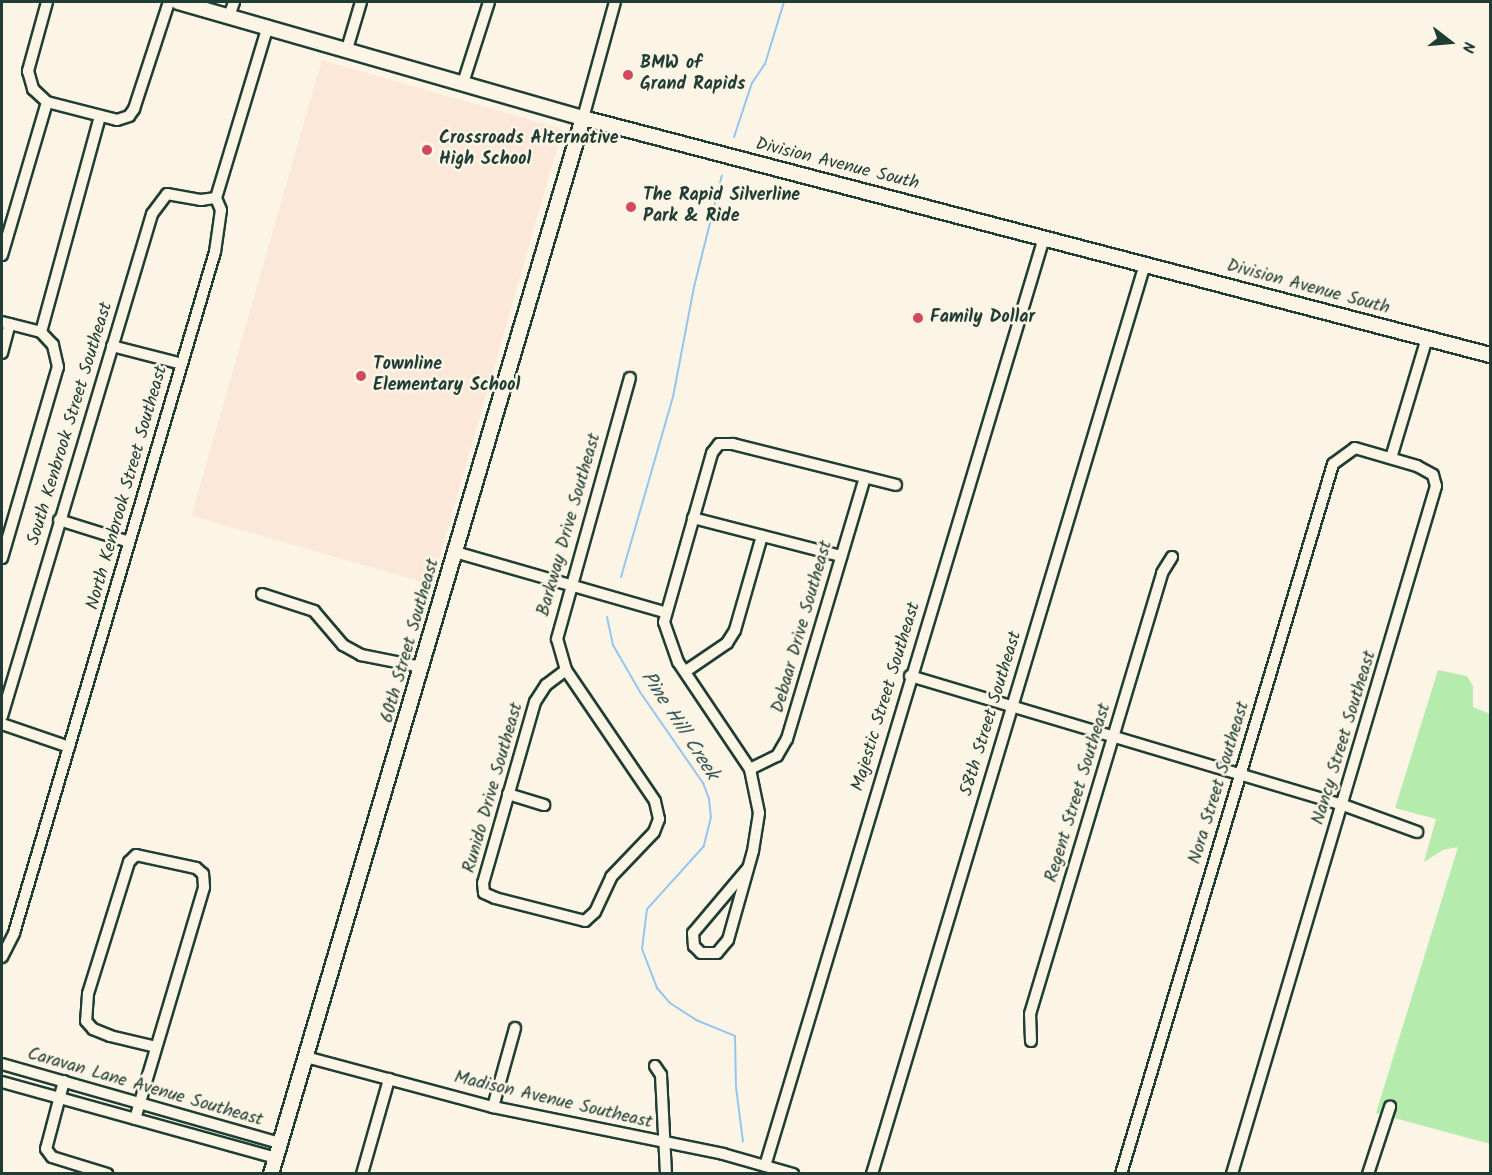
<!DOCTYPE html>
<style>
body{margin:0}
#map{position:relative;width:1492px;height:1175px;overflow:hidden;background:#fcf5e5;font-family:Kalam,sans-serif}
div>[style]{position:absolute}
.built>*{inset:0;background:#fbe8d8;transform-origin:0 0}
.green>*{inset:0;background:#b5ecae}
.stream>*{height:2px;margin:-1px;padding:0 1px;transform-origin:1px;border-radius:1px;background:#94c6f1}
.roads{filter:drop-shadow(2px 0 #1f3d34) drop-shadow(-2px 0 #1f3d34) drop-shadow(0 2px #1f3d34) drop-shadow(0 -2px #1f3d34)}
.minor>*{height:10px;margin:-5px;padding:0 5px;transform-origin:5px;border-radius:5px;background:#fcf5e5}
.major>*{height:14px;margin:-7px;padding:0 7px;transform-origin:7px;border-radius:7px;background:#fcf5e5}
.dots>*{width:16px;height:16px;translate:-50% -50%;box-sizing:border-box;border:3px solid #fcf5e5;border-radius:50%}
span{translate:-50% -50%;white-space:nowrap;text-align:center;line-height:1.15;-webkit-text-stroke:5px #fcf5e5;paint-order:stroke}
.poi-label{font-size:18px;color:#1f3d34;font-weight:700}
.left{translate:0 -50%;text-align:left}
.street-label{font-size:18px;color:#1f3d34}
.water-label{font-size:20px;color:#36585a;font-style:italic}
.frame{position:absolute;inset:0;border:3px solid #1f3d34;pointer-events:none}
.north{position:absolute;left:1420px;top:12px;width:60px;height:60px;-webkit-text-stroke:4px #fcf5e5;paint-order:stroke;rotate:106deg;font-size:16px;font-weight:700;line-height:24px;text-align:center;color:#1f3d34}
.north::after{content:'';display:block;margin:auto;width:21px;height:27px;background:#1f3d34;clip-path:polygon(50% 0,100% 100%,50% 72%,0 100%)}
</style>
<div id="map">
<div class="built">
<div style="left:322px;top:60px;width:250px;height:474px;rotate:16deg"></div>
</div>
<div class="green">
<div style="clip-path:polygon(1438px 670px,1467px 676px,1473px 686px,1473px 707px,1490px 714px,1490px 1144px,1376px 1113px,1458px 847px,1443px 850px,1424px 862px,1436px 819px,1395px 808px)"></div>
</div>
<div class="stream">
<div style="left:734px;top:137px;width:57px;rotate:-71.6deg"></div>
<div style="left:752px;top:83px;width:23px;rotate:-56deg"></div>
<div style="left:765px;top:64px;width:65px;rotate:-73deg"></div>
<div style="left:621px;top:577px;width:187px;rotate:-73.9deg"></div>
<div style="left:673px;top:397px;width:112px;rotate:-79.2deg"></div>
<div style="left:694px;top:287px;width:115px;rotate:-76deg"></div>
<div style="left:607px;top:617px;width:29px;rotate:78deg"></div>
<div style="left:613px;top:645px;width:54px;rotate:60.1deg"></div>
<div style="left:640px;top:692px;width:111px;rotate:55.3deg"></div>
<div style="left:703px;top:783px;width:17px;rotate:69deg"></div>
<div style="left:709px;top:799px;width:18px;rotate:84deg"></div>
<div style="left:711px;top:817px;width:30px;rotate:104deg"></div>
<div style="left:704px;top:846px;width:85px;rotate:132.1deg"></div>
<div style="left:647px;top:909px;width:40px;rotate:97.1deg"></div>
<div style="left:642px;top:949px;width:42px;rotate:69deg"></div>
<div style="left:657px;top:988px;width:20px;rotate:49deg"></div>
<div style="left:670px;top:1003px;width:31px;rotate:33deg"></div>
<div style="left:696px;top:1020px;width:42px;rotate:22.3deg"></div>
<div style="left:735px;top:1036px;width:51px;rotate:88.9deg"></div>
<div style="left:736px;top:1087px;width:55px;rotate:82.7deg"></div>
</div>
<div class="roads">
<div class="minor">
<div style="left:47px;top:2px;width:72px;rotate:105.4deg"></div>
<div style="left:28px;top:71px;width:19px;rotate:74deg"></div>
<div style="left:33px;top:89px;width:19px;rotate:43deg"></div>
<div style="left:47px;top:102px;width:72px;rotate:14.4deg"></div>
<div style="left:117px;top:120px;width:13px;rotate:-18deg"></div>
<div style="left:129px;top:116px;width:9px;rotate:-54deg"></div>
<div style="left:134px;top:109px;width:113px;rotate:-71.9deg"></div>
<div style="left:229px;top:16px;width:15px;rotate:-70deg"></div>
<div style="left:347px;top:49px;width:49px;rotate:-73.4deg"></div>
<div style="left:463px;top:83px;width:85px;rotate:-72.2deg"></div>
<div style="left:583px;top:118px;width:120px;rotate:-74.6deg"></div>
<div style="left:2px;top:255px;width:159px;rotate:-73.6deg"></div>
<div style="left:2px;top:322px;width:40px;rotate:14.4deg"></div>
<div style="left:112px;top:346px;width:72px;rotate:14.4deg"></div>
<div style="left:2px;top:353px;width:30px;rotate:-75deg"></div>
<div style="left:1391px;top:458px;width:125px;rotate:-73.3deg"></div>
<div style="left:693px;top:518px;width:153px;rotate:14.4deg"></div>
<div style="left:59px;top:520px;width:73px;rotate:17.4deg"></div>
<div style="left:455px;top:552px;width:217px;rotate:16deg"></div>
<div style="left:2px;top:558px;width:199px;rotate:-73.7deg"></div>
<div style="left:58px;top:367px;width:23px;rotate:-103deg"></div>
<div style="left:53px;top:345px;width:18px;rotate:-133deg"></div>
<div style="left:41px;top:332px;width:223px;rotate:-74.7deg"></div>
<div style="left:262px;top:594px;width:55px;rotate:18.1deg"></div>
<div style="left:314px;top:611px;width:45px;rotate:49.5deg"></div>
<div style="left:343px;top:645px;width:21px;rotate:29deg"></div>
<div style="left:361px;top:655px;width:61px;rotate:11.3deg"></div>
<div style="left:566px;top:670px;width:25px;rotate:143deg"></div>
<div style="left:546px;top:685px;width:20px;rotate:123deg"></div>
<div style="left:535px;top:702px;width:188px;rotate:106deg"></div>
<div style="left:483px;top:883px;width:10px;rotate:84deg"></div>
<div style="left:484px;top:893px;width:12px;rotate:24deg"></div>
<div style="left:495px;top:898px;width:93px;rotate:14.3deg"></div>
<div style="left:585px;top:921px;width:13px;rotate:-42deg"></div>
<div style="left:595px;top:912px;width:38px;rotate:-65deg"></div>
<div style="left:611px;top:877px;width:62px;rotate:-46.3deg"></div>
<div style="left:654px;top:832px;width:14px;rotate:-69deg"></div>
<div style="left:659px;top:819px;width:18px;rotate:-103deg"></div>
<div style="left:655px;top:801px;width:158px;rotate:-124.2deg"></div>
<div style="left:566px;top:670px;width:32px;rotate:-106deg"></div>
<div style="left:557px;top:639px;width:271px;rotate:-74.4deg"></div>
<div style="left:686px;top:671px;width:50px;rotate:-34.3deg"></div>
<div style="left:727px;top:643px;width:15px;rotate:-58deg"></div>
<div style="left:735px;top:630px;width:98px;rotate:-74deg"></div>
<div style="left:910px;top:676px;width:452px;rotate:16.6deg"></div>
<div style="left:1343px;top:805px;width:79px;rotate:20deg"></div>
<div style="left:2px;top:716px;width:524px;rotate:-73.36deg"></div>
<div style="left:152px;top:214px;width:25px;rotate:-53deg"></div>
<div style="left:167px;top:194px;width:35px;rotate:10deg"></div>
<div style="left:201px;top:200px;width:15px;rotate:-8deg"></div>
<div style="left:2px;top:724px;width:71px;rotate:18.9deg"></div>
<div style="left:750px;top:769px;width:30px;rotate:-26deg"></div>
<div style="left:777px;top:756px;width:20px;rotate:-60deg"></div>
<div style="left:787px;top:739px;width:273px;rotate:-73.4deg"></div>
<div style="left:508px;top:794px;width:38px;rotate:17deg"></div>
<div style="left:748px;top:868px;width:85px;rotate:130.2deg"></div>
<div style="left:693px;top:933px;width:13px;rotate:86deg"></div>
<div style="left:694px;top:946px;width:10px;rotate:45deg"></div>
<div style="left:701px;top:953px;width:16px"></div>
<div style="left:717px;top:953px;width:17px;rotate:-50deg"></div>
<div style="left:728px;top:940px;width:92px;rotate:-74.3deg"></div>
<div style="left:753px;top:851px;width:38px;rotate:-81deg"></div>
<div style="left:759px;top:813px;width:45px;rotate:-101.6deg"></div>
<div style="left:750px;top:769px;width:129px;rotate:-123.9deg"></div>
<div style="left:678px;top:662px;width:42px;rotate:-109.3deg"></div>
<div style="left:664px;top:622px;width:176px;rotate:-74.1deg"></div>
<div style="left:712px;top:453px;width:11px;rotate:-52deg"></div>
<div style="left:719px;top:444px;width:14px"></div>
<div style="left:733px;top:444px;width:168px;rotate:14.1deg"></div>
<div style="left:2px;top:957px;width:27px;rotate:-63deg"></div>
<div style="left:14px;top:933px;width:710px;rotate:-73.56deg"></div>
<div style="left:215px;top:252px;width:42px;rotate:-81.9deg"></div>
<div style="left:221px;top:210px;width:13px;rotate:-113deg"></div>
<div style="left:216px;top:198px;width:180px;rotate:-73.2deg"></div>
<div style="left:1031px;top:1041px;width:27px;rotate:-92deg"></div>
<div style="left:1030px;top:1014px;width:460px;rotate:-73.3deg"></div>
<div style="left:1162px;top:573px;width:19px;rotate:-58deg"></div>
<div style="left:306px;top:1057px;width:194px;rotate:15deg"></div>
<div style="left:493px;top:1107px;width:235px;rotate:11.5deg"></div>
<div style="left:723px;top:1154px;width:73px;rotate:15.9deg"></div>
<div style="left:2px;top:1064px;width:289px;rotate:15.9deg"></div>
<div style="left:655px;top:1066px;width:11px;rotate:56deg"></div>
<div style="left:661px;top:1075px;width:99px;rotate:87.1deg"></div>
<div style="left:64px;top:1081px;width:70px;rotate:104.8deg"></div>
<div style="left:46px;top:1149px;width:10px;rotate:53deg"></div>
<div style="left:52px;top:1157px;width:58px;rotate:17.2deg"></div>
<div style="left:2px;top:1082px;width:284px;rotate:15.5deg"></div>
<div style="left:493px;top:1107px;width:82px;rotate:-74.4deg"></div>
<div style="left:135px;top:1119px;width:242px;rotate:-73.4deg"></div>
<div style="left:204px;top:887px;width:13px;rotate:-94deg"></div>
<div style="left:203px;top:874px;width:9px;rotate:-139deg"></div>
<div style="left:196px;top:868px;width:61px;rotate:-167.8deg"></div>
<div style="left:136px;top:855px;width:10px;rotate:135deg"></div>
<div style="left:129px;top:862px;width:138px;rotate:107.3deg"></div>
<div style="left:88px;top:994px;width:27px;rotate:94deg"></div>
<div style="left:86px;top:1021px;width:11px;rotate:49deg"></div>
<div style="left:93px;top:1029px;width:18px;rotate:22deg"></div>
<div style="left:110px;top:1036px;width:47px;rotate:13.4deg"></div>
<div style="left:765px;top:1166px;width:969px;rotate:-73.27deg"></div>
<div style="left:362px;top:1174px;width:99px;rotate:-74.1deg"></div>
<div style="left:872px;top:1174px;width:950px;rotate:-73.3deg"></div>
<div style="left:1121px;top:1174px;width:741px;rotate:-73.37deg"></div>
<div style="left:1333px;top:464px;width:27px;rotate:-36deg"></div>
<div style="left:1355px;top:448px;width:65px;rotate:16.2deg"></div>
<div style="left:1417px;top:466px;width:18px;rotate:29deg"></div>
<div style="left:1433px;top:475px;width:11px;rotate:75deg"></div>
<div style="left:1436px;top:486px;width:718px;rotate:106.52deg"></div>
<div style="left:1368px;top:1174px;width:71px;rotate:-71.8deg"></div>
</div>
<div class="major">
<div style="left:178px;top:2px;width:421px;rotate:16deg"></div>
<div style="left:583px;top:118px;width:937px;rotate:14.64deg"></div>
<div style="left:271px;top:1174px;width:1101px;rotate:-73.54deg"></div>
</div>
</div>
<div class="dots">
<div style="left:628px;top:75px;background:#d1495b"></div>
<div style="left:427px;top:150px;background:#d1495b"></div>
<div style="left:631px;top:207px;background:#d1495b"></div>
<div style="left:918px;top:318px;background:#d1495b"></div>
<div style="left:361px;top:376px;background:#d1495b"></div>
</div>
<div class="poi-label">
<span class="left" style="left:640px;top:75px">BMW of<br>Grand Rapids</span>
<span class="left" style="left:439px;top:150px">Crossroads Alternative<br>High School</span>
<span class="left" style="left:643px;top:207px">The Rapid Silverline<br>Park &amp; Ride</span>
<span class="left" style="left:930px;top:318px">Family Dollar</span>
<span class="left" style="left:373px;top:376px">Townline<br>Elementary School</span>
</div>
<div class="street-label">
<span style="left:837px;top:165px;rotate:14deg">Division Avenue South</span>
<span style="left:1308px;top:288px;rotate:15deg">Division Avenue South</span>
<span style="left:71px;top:424px;rotate:-73deg">South Kenbrook Street Southeast</span>
<span style="left:128px;top:488px;rotate:-74deg">North Kenbrook Street Southeast</span>
<span style="left:570px;top:525px;rotate:-74deg">Barkway Drive Southeast</span>
<span style="left:803px;top:627px;rotate:-74deg">Debaar Drive Southeast</span>
<span style="left:411px;top:641px;rotate:-74deg">60th Street Southeast</span>
<span style="left:887px;top:697px;rotate:-73deg">Majestic Street Southeast</span>
<span style="left:992px;top:714px;rotate:-73deg">58th Street Southeast</span>
<span style="left:1345px;top:738px;rotate:-73deg">Nancy Street Southeast</span>
<span style="left:1220px;top:783px;rotate:-73deg">Nora Street Southeast</span>
<span style="left:494px;top:788px;rotate:-74deg">Runido Drive Southeast</span>
<span style="left:1079px;top:793px;rotate:-73deg">Regent Street Southeast</span>
<span style="left:145px;top:1088px;rotate:16deg">Caravan Lane Avenue Southeast</span>
<span style="left:553px;top:1101px;rotate:13deg">Madison Avenue Southeast</span>
</div>
<div class="water-label">
<span style="left:679px;top:726px;rotate:57deg">Pine Hill Creek</span>
</div>
<div class="frame"></div>
<div class="north">N</div>
</div>
